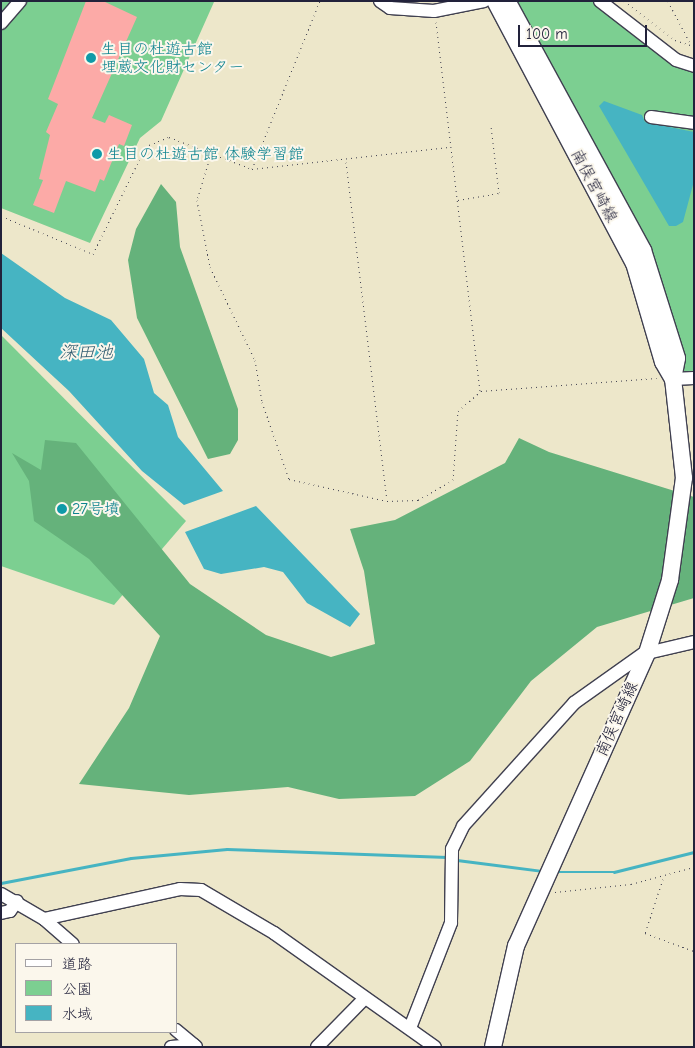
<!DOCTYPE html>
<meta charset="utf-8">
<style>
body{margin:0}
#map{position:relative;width:695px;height:1048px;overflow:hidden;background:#ede7ca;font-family:"Comic Neue","Klee One",sans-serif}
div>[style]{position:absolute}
.green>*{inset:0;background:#7ccf91}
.forest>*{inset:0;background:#65b27b}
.water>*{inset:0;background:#46b4c2}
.stream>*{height:2.5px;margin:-1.25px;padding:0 1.25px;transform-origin:1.25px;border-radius:1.25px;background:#46b4c2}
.building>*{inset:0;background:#fcaaa7}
.path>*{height:1px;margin-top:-0.5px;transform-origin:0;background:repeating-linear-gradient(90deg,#404050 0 1px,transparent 0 5px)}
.roads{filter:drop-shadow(1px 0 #404050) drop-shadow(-1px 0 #404050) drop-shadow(0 1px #404050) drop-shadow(0 -1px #404050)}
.minor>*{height:12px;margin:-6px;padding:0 6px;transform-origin:6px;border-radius:6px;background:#fff}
.major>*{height:16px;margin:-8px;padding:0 8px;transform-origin:8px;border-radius:8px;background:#fff}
.dots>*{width:14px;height:14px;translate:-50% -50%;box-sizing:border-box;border:2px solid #fbf7ec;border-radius:50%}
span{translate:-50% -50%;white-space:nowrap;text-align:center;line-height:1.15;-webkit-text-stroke:4px #fbf7ec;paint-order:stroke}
.culture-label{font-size:16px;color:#0d838f}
.left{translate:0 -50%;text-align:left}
.street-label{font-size:16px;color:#22223b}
.water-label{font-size:18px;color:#305c71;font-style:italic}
.frame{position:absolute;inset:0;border:2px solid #22223b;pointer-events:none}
.legend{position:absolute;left:15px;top:943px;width:162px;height:90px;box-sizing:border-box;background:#fbf7ec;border:1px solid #a4a2a5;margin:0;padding:6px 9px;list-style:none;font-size:15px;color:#22223b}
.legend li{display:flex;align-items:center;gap:10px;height:25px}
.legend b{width:25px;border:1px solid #a4a2a5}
.scale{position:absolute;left:518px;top:25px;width:129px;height:22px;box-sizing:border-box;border:2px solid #22223b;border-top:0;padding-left:6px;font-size:15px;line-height:18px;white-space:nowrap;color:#22223b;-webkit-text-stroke:4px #fbf7ec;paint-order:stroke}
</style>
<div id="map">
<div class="green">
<div style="clip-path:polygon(1px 1px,214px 2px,161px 121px,140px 138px,90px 243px,1px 208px)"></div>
<div style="clip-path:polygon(507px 1px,600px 1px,694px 66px,694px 378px,685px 379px)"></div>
<div style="clip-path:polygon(1px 335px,186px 521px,114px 605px,1px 566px)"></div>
</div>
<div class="forest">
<div style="clip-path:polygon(161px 184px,176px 202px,180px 247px,238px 409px,238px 440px,230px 454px,208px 459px,137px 318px,128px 260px,136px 229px)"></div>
<div style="clip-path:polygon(519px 438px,549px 452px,694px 497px,694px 598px,597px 627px,531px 681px,470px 761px,415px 796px,339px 799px,288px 787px,189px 795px,79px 784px,129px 708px,160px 636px,89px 559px,34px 521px,29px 481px,12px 453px,41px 470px,45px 440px,76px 443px,190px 584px,266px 635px,331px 657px,375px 644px,364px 571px,350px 529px,395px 520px,505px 463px)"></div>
</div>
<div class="water">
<div style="clip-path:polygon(604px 101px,642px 115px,645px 122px,694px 132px,694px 181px,683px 222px,676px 226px,669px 226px,599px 106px)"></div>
<div style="clip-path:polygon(1px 253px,65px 298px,111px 320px,144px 359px,154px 393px,168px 405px,178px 437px,223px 491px,184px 505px,142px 471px,69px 391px,1px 328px)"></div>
<div style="clip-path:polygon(256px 506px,360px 614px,350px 627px,307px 603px,283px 572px,264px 567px,221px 574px,204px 569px,185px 532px)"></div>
</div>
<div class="stream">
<div style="left:457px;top:860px;width:87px;rotate:7.3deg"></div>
<div style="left:556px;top:872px;width:58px"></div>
<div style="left:614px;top:872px;width:82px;rotate:-14deg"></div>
<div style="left:1px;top:883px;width:132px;rotate:-10.9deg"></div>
<div style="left:131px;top:858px;width:96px;rotate:-5.4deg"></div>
<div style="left:227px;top:849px;width:220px;rotate:2.1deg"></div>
</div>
<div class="building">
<div style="clip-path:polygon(86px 1px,103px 1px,137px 17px,92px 118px,105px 123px,109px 115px,132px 125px,124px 146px,119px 144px,104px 181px,100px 179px,95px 192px,66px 181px,54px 213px,33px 205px,43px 180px,39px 179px,50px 135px,46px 132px,58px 104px,48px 99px)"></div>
</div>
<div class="path">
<div style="left:624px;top:1px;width:64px;rotate:37.4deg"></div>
<div style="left:675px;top:40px;width:20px;rotate:18deg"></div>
<div style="left:668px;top:1px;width:50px;rotate:62.4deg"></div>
<div style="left:436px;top:22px;width:371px;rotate:83.2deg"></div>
<div style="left:211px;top:154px;width:48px;rotate:106.9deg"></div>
<div style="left:197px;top:200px;width:68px;rotate:79deg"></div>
<div style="left:210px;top:267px;width:103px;rotate:64.2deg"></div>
<div style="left:255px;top:360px;width:43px;rotate:80.5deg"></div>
<div style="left:262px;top:402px;width:82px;rotate:70.7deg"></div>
<div style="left:289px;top:479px;width:100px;rotate:12.7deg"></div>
<div style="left:387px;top:501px;width:31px;rotate:-2deg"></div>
<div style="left:418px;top:500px;width:40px;rotate:-29.7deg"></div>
<div style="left:453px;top:480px;width:69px;rotate:-85.9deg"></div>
<div style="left:458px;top:411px;width:30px;rotate:-41deg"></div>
<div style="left:481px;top:391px;width:176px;rotate:-4.2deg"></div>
<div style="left:346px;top:162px;width:340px;rotate:83.1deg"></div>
<div style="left:252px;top:169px;width:181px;rotate:-68deg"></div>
<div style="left:458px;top:200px;width:42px;rotate:-9.7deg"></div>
<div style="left:499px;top:193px;width:67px;rotate:-96.8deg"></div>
<div style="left:1px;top:216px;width:100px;rotate:22.4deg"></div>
<div style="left:93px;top:254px;width:105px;rotate:-63.9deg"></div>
<div style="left:139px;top:160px;width:18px;rotate:-56deg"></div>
<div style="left:149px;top:145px;width:22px;rotate:-22deg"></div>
<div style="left:169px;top:137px;width:89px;rotate:21.1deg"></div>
<div style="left:252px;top:169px;width:198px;rotate:-6.4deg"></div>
<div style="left:694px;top:250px;width:53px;rotate:90deg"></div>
<div style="left:663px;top:879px;width:57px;rotate:108.4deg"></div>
<div style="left:645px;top:933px;width:52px;rotate:20.2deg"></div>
<div style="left:555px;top:892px;width:76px;rotate:-6deg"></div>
<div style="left:631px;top:884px;width:65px;rotate:-15.1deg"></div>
</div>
<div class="roads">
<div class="minor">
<div style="left:380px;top:1px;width:12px;rotate:35deg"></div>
<div style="left:390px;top:8px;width:44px;rotate:3.9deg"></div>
<div style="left:434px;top:11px;width:51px;rotate:-11.3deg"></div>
<div style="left:600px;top:1px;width:96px;rotate:37.8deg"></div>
<div style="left:676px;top:60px;width:19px;rotate:18deg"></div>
<div style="left:1px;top:23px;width:29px;rotate:-49deg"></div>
<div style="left:651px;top:117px;width:43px;rotate:7.9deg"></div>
<div style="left:673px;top:379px;width:21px;rotate:-3deg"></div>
<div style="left:1px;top:894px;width:50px;rotate:30.2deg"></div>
<div style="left:44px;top:919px;width:38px;rotate:41deg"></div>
<div style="left:1px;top:913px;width:9px;rotate:-13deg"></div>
<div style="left:10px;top:911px;width:12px;rotate:-55deg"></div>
<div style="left:44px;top:919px;width:139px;rotate:-12.4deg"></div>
<div style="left:180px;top:889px;width:21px;rotate:3deg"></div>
<div style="left:201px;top:890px;width:85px;rotate:30.5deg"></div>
<div style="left:274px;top:933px;width:197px;rotate:35.3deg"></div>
<div style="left:410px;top:1028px;width:113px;rotate:-68.7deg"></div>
<div style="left:451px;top:923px;width:74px;rotate:-89.2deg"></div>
<div style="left:452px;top:849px;width:25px;rotate:-64deg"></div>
<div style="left:463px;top:826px;width:166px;rotate:-47.9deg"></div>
<div style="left:574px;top:703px;width:85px;rotate:-35.4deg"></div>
<div style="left:643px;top:654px;width:52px;rotate:-13.2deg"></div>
<div style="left:176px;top:1030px;width:26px;rotate:40deg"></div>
<div style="left:171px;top:1047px;width:23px;rotate:-5deg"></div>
<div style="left:317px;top:1047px;width:67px;rotate:-45.6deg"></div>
</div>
<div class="major">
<div style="left:495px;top:1px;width:297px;rotate:62.1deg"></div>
<div style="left:634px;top:263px;width:103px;rotate:73.7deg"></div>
<div style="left:663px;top:362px;width:20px;rotate:60deg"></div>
<div style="left:493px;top:1047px;width:104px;rotate:-77.2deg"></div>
<div style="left:516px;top:946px;width:321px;rotate:-65.9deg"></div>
<div style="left:647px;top:653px;width:77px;rotate:-72.5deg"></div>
<div style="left:670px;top:580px;width:103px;rotate:-82.2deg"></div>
<div style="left:684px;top:478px;width:100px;rotate:-96.3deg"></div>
<div style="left:673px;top:379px;width:21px;rotate:-79deg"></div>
<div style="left:677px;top:358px;width:113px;rotate:-107.5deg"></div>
<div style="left:643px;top:250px;width:284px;rotate:-118.6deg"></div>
</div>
</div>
<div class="dots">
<div style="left:91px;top:58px;background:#0f9aa8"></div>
<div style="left:97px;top:154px;background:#0f9aa8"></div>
<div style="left:62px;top:509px;background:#0f9aa8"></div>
</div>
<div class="culture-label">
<span class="left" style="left:101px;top:58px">生目の杜遊古館<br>埋蔵文化財センター</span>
<span class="left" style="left:107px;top:154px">生目の杜遊古館 体験学習館</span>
<span class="left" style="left:72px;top:509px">27号墳</span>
</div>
<div class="street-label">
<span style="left:594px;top:186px;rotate:62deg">南俣宮崎線</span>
<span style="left:617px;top:719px;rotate:-66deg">南俣宮崎線</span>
</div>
<div class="water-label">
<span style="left:86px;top:353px">深田池</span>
</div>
<div class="frame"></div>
<ul class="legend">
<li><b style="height:6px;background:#fff"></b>道路</li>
<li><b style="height:14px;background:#7ccf91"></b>公園</li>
<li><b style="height:14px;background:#46b4c2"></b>水域</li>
</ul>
<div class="scale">100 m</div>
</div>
